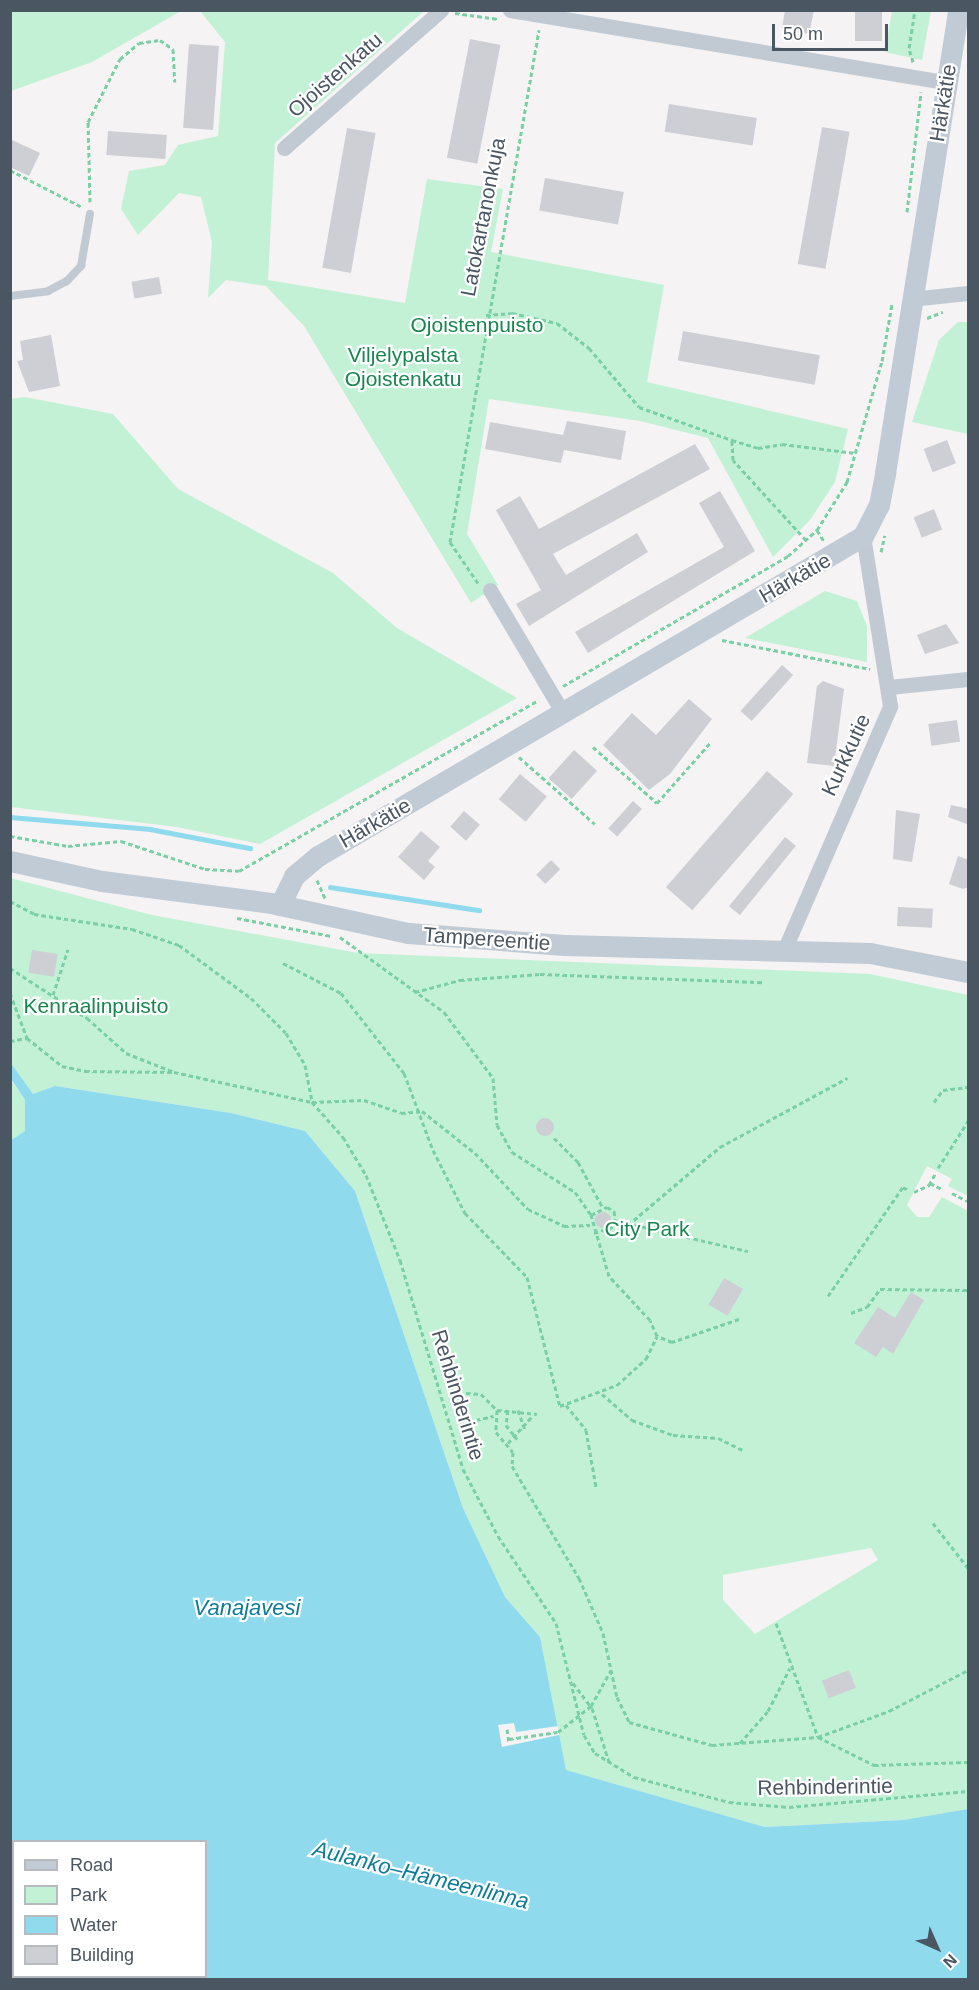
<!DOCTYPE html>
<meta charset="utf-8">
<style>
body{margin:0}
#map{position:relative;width:979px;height:1990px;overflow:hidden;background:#f5f3f3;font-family:Arial,sans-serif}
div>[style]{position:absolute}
.green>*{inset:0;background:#c3f1d5}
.water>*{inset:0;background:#90daee}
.pier>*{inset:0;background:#f5f3f3}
.stream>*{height:4.5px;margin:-2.25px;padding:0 2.25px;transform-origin:2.25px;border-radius:2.25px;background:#90daee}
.building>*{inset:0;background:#cdcfd5;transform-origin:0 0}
.round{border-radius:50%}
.path>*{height:3px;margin-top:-1.5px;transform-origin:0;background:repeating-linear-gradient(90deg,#7ad0a6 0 4.5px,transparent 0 7.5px)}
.lane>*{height:8px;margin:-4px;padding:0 4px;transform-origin:4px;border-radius:4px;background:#c1cad2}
.street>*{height:15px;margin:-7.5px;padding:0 7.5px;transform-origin:7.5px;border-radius:7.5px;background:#c1cad2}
.secondary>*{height:21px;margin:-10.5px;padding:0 10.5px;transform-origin:10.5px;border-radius:10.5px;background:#c1cbd6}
span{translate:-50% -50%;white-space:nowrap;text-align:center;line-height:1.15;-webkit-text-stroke:4.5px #fff;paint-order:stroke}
.street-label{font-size:21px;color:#4a5661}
.park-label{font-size:21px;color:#17864f}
.water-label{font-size:22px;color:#0c7c9b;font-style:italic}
.frame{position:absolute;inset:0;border:12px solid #4a5661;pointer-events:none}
.legend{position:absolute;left:12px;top:1840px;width:195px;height:138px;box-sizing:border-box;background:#fff;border:2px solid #b7bbc0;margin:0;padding:8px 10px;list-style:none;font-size:18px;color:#4a5661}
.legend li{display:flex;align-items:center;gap:12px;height:30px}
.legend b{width:30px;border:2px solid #b7bbc0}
.north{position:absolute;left:907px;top:1918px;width:60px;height:60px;-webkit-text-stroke:4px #fff;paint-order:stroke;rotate:135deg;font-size:16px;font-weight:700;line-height:24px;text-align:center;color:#4a5661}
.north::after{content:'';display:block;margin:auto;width:21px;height:27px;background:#4a5661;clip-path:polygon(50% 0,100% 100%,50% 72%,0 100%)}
.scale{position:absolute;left:772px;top:24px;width:116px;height:27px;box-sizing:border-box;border:3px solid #4a5661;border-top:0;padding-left:8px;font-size:18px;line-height:21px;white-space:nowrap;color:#4a5661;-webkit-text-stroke:4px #fff;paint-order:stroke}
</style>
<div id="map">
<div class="green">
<div style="clip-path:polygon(11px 10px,181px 10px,181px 11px,92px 62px,11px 91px)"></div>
<div style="clip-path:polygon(200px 11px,424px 11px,275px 143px,268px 280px,405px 303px,427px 179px,503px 189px,491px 252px,664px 285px,647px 382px,848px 429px,835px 482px,810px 520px,773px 557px,708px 438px,640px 421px,489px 399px,467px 534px,498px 585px,471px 603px,304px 326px,266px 286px,226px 280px,208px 298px,212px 242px,201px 197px,179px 193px,138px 235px,121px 209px,129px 171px,165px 165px,178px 145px,218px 136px,225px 42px)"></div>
<div style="clip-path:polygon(892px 11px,931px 11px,922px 60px,885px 52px)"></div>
<div style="clip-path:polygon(958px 322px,968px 322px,968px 434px,912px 422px,939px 340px)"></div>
<div style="clip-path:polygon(25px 397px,113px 414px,178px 489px,333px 573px,397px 628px,517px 698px,260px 844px,177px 827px,11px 807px,10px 399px)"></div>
<div style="clip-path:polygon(825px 591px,857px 601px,867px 626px,867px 662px,745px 638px)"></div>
<div style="clip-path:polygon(evenodd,10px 878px,152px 915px,358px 953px,870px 974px,968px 995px,968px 1196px,948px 1186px,952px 1179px,927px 1166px,907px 1205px,917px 1217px,929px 1217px,942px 1197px,968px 1211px,968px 1809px,903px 1820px,765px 1827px,565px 1770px,540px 1637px,505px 1597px,463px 1508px,355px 1191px,305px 1131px,231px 1113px,55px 1086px,34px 1094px,24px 1087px,11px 1062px,10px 878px,871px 1548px,878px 1560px,755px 1634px,723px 1600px,723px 1575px,871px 1548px)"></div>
<div style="clip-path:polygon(10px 1079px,25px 1100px,25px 1131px,11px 1141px)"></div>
</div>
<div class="water">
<div style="clip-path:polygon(evenodd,10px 1062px,33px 1094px,55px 1086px,231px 1113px,305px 1131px,355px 1191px,463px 1508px,505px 1597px,540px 1637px,566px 1770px,765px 1827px,903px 1820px,968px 1809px,968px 1979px,11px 1979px,10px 1141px,25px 1131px,25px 1100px,11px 1079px,10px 1062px,14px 1842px,206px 1842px,206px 1976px,14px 1976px,14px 1842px)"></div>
</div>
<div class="pier">
<div style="clip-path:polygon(514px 1723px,516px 1732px,558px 1726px,559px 1735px,502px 1747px,498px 1725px)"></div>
</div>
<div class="stream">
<div style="left:10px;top:817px;width:141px;rotate:4.9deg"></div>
<div style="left:150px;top:829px;width:102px;rotate:10.8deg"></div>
<div style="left:330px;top:887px;width:151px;rotate:8.8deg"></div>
</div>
<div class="building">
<div style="clip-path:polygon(785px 10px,814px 10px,809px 34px,782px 28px)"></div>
<div style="left:855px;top:10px;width:27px;height:31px"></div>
<div style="left:470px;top:39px;width:31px;height:121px;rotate:11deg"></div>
<div style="left:189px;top:44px;width:30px;height:84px;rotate:4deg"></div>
<div style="left:669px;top:104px;width:89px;height:28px;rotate:9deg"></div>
<div style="left:822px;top:127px;width:28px;height:139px;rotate:10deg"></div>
<div style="left:347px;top:128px;width:29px;height:142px;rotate:10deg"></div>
<div style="left:108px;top:131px;width:59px;height:24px;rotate:4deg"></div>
<div style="clip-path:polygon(10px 139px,40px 153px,29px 176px,10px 167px)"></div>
<div style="left:545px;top:178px;width:80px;height:33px;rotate:10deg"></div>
<div style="left:159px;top:277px;width:17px;height:28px;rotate:80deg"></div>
<div style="left:683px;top:331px;width:139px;height:30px;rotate:10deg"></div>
<div style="clip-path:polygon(51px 335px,60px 386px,29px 392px,17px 361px,23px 360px,20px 341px)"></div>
<div style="clip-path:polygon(567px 421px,626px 431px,621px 460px,564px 450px,561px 463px,485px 449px,490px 422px,563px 435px)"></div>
<div style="left:947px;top:440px;width:25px;height:25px;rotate:69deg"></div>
<div style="clip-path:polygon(695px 444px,710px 469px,553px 554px,566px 575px,637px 533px,648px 552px,529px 626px,516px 604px,541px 590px,496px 510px,520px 496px,539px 529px)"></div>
<div style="clip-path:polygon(720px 491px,755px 551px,588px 653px,575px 632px,724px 547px,699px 503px)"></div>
<div style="left:934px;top:509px;width:22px;height:22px;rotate:68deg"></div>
<div style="clip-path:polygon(946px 624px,959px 643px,925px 654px,917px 635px)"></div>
<div style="left:782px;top:665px;width:15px;height:62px;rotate:42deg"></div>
<div style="clip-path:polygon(823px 681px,844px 689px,834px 766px,807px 763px,817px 686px)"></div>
<div style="clip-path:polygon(689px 699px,712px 719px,670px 774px,649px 790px,603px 745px,632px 713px,656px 735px)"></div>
<div style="left:957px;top:720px;width:22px;height:29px;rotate:82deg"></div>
<div style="left:574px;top:750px;width:31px;height:38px;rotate:42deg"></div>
<div style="left:767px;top:771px;width:35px;height:154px;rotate:41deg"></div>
<div style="left:520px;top:774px;width:35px;height:33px;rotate:40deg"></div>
<div style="left:633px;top:801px;width:12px;height:37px;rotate:42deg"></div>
<div style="clip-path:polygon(951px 805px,969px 809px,969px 825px,948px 817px)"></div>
<div style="clip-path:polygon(896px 810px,920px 814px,912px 862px,893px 859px)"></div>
<div style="left:464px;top:811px;width:21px;height:21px;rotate:41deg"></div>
<div style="clip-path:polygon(421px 831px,440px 847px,428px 861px,435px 867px,424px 880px,398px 857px)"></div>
<div style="left:785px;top:837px;width:14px;height:89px;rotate:39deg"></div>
<div style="clip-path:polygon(958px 856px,969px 860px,969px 887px,963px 889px,949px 884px)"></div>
<div style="left:551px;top:860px;width:13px;height:21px;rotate:45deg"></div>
<div style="left:898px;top:907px;width:35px;height:19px;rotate:3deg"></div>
<div style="left:32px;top:950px;width:26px;height:23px;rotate:9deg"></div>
<div class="round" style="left:536px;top:1118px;width:18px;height:18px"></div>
<div class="round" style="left:595px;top:1212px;width:16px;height:16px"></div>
<div style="left:724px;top:1278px;width:22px;height:31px;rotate:30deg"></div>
<div style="clip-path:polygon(911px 1292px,924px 1300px,893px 1354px,883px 1347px,876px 1357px,854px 1343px,878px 1307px,895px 1318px)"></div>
<div style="left:849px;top:1670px;width:19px;height:29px;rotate:69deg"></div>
</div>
<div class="path">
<div style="left:455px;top:13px;width:44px;rotate:7.8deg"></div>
<div style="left:913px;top:62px;width:15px;rotate:-106deg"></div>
<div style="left:909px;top:48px;width:38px;rotate:-81deg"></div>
<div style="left:10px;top:170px;width:81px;rotate:27.2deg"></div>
<div style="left:90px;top:202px;width:80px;rotate:-91.4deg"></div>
<div style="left:88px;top:122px;width:71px;rotate:-63.1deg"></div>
<div style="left:120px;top:59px;width:25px;rotate:-40deg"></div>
<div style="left:139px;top:43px;width:21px;rotate:-8deg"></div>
<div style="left:160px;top:40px;width:16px;rotate:35deg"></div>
<div style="left:173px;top:49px;width:33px;rotate:87deg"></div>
<div style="left:907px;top:212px;width:121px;rotate:-83.3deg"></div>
<div style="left:486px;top:315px;width:26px;rotate:-4deg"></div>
<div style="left:512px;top:313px;width:46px;rotate:12.5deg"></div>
<div style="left:557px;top:323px;width:41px;rotate:38deg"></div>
<div style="left:589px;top:348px;width:77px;rotate:49.7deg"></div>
<div style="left:639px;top:407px;width:99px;rotate:19.5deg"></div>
<div style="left:927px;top:318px;width:17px;rotate:-21deg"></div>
<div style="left:817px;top:530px;width:13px;rotate:58deg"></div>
<div style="left:806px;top:540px;width:108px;rotate:-132.4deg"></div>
<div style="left:733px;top:460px;width:20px;rotate:-93deg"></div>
<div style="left:732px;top:440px;width:27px;rotate:17deg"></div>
<div style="left:758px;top:448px;width:24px;rotate:-9deg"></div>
<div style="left:782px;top:444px;width:74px;rotate:7deg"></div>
<div style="left:881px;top:552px;width:17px;rotate:-77deg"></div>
<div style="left:478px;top:583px;width:50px;rotate:-124.3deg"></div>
<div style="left:450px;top:542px;width:520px;rotate:-80.14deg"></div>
<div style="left:722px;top:640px;width:151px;rotate:11.1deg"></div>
<div style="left:563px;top:686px;width:260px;rotate:-30deg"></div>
<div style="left:788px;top:556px;width:39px;rotate:-42deg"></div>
<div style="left:817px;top:530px;width:57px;rotate:-58deg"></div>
<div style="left:847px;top:482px;width:126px;rotate:-73.9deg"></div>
<div style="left:882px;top:361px;width:58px;rotate:-80deg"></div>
<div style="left:593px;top:747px;width:85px;rotate:41.2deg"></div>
<div style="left:657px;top:803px;width:81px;rotate:-48.5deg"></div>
<div style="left:519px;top:757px;width:101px;rotate:41.4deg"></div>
<div style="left:10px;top:836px;width:59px;rotate:9.8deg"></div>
<div style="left:68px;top:846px;width:53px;rotate:-5.4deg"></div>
<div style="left:121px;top:841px;width:89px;rotate:18.4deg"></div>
<div style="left:205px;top:869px;width:34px;rotate:3deg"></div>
<div style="left:239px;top:871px;width:345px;rotate:-29.7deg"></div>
<div style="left:317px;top:880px;width:20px;rotate:66deg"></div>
<div style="left:10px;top:901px;width:27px;rotate:28deg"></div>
<div style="left:34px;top:914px;width:99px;rotate:8.7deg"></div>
<div style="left:132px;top:929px;width:50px;rotate:18.8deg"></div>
<div style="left:179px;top:945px;width:89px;rotate:36.4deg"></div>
<div style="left:251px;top:998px;width:49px;rotate:45deg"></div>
<div style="left:286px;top:1033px;width:37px;rotate:59deg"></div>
<div style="left:305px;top:1065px;width:38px;rotate:79deg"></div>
<div style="left:312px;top:1102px;width:52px;rotate:-2.2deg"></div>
<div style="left:364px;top:1100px;width:39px;rotate:19deg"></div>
<div style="left:401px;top:1113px;width:21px;rotate:-5deg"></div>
<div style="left:422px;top:1111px;width:68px;rotate:38.4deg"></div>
<div style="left:475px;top:1153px;width:77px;rotate:46.6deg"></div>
<div style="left:528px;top:1209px;width:40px;rotate:25deg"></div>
<div style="left:564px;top:1226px;width:26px;rotate:-2deg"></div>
<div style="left:237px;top:918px;width:96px;rotate:10.8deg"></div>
<div style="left:340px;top:937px;width:128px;rotate:35.8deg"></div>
<div style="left:444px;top:1012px;width:82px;rotate:53.4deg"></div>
<div style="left:493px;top:1078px;width:47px;rotate:85.1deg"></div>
<div style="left:497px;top:1125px;width:31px;rotate:61deg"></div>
<div style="left:512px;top:1152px;width:75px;rotate:32.4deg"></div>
<div style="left:575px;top:1192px;width:28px;rotate:55deg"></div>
<div style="left:283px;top:963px;width:65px;rotate:27.3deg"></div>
<div style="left:341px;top:993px;width:102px;rotate:51.8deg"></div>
<div style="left:404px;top:1073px;width:82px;rotate:69.4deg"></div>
<div style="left:433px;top:1150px;width:71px;rotate:63.1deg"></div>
<div style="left:465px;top:1213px;width:89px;rotate:45.9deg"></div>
<div style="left:527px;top:1277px;width:133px;rotate:75.7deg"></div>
<div style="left:560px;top:1406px;width:61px;rotate:-20.2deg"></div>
<div style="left:617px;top:1385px;width:39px;rotate:-42deg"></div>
<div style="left:646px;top:1359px;width:25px;rotate:-64deg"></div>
<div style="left:10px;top:968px;width:92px;rotate:33deg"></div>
<div style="left:87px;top:1018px;width:52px;rotate:41.9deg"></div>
<div style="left:126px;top:1053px;width:52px;rotate:21.6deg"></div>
<div style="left:174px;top:1072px;width:141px;rotate:12.3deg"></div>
<div style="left:312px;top:1102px;width:47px;rotate:48.5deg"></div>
<div style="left:343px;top:1137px;width:44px;rotate:58.8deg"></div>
<div style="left:366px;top:1175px;width:92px;rotate:68.2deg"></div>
<div style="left:400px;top:1260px;width:218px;rotate:73.2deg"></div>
<div style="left:463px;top:1469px;width:76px;rotate:62.4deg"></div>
<div style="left:498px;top:1536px;width:105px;rotate:56.3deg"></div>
<div style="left:556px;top:1623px;width:115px;rotate:76deg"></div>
<div style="left:584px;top:1735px;width:21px;rotate:59deg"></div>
<div style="left:595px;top:1753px;width:46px;rotate:31.6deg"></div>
<div style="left:634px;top:1777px;width:98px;rotate:14.7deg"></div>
<div style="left:729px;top:1802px;width:60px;rotate:4.8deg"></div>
<div style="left:789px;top:1807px;width:180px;rotate:-5.1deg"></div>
<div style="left:415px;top:992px;width:47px;rotate:-14.9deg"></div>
<div style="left:460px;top:980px;width:80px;rotate:-4.3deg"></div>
<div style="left:540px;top:974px;width:223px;rotate:2.1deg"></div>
<div style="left:10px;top:993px;width:48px;rotate:69.3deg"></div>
<div style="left:53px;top:995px;width:48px;rotate:-71.9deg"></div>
<div style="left:10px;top:1041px;width:17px;rotate:-10deg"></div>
<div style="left:27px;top:1038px;width:45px;rotate:38.7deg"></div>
<div style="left:62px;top:1066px;width:24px;rotate:12deg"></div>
<div style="left:85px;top:1071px;width:87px;rotate:0.7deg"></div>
<div style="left:934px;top:1102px;width:15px;rotate:-53deg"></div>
<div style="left:943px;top:1090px;width:25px;rotate:-7deg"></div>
<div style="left:554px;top:1138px;width:34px;rotate:45deg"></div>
<div style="left:578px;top:1162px;width:52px;rotate:61.5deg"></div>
<div style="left:938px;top:1168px;width:56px;rotate:-57.4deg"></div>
<div style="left:930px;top:1183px;width:13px;rotate:27deg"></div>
<div style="left:914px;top:1192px;width:17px;rotate:-25deg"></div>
<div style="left:929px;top:1185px;width:13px;rotate:-61deg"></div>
<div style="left:952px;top:1193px;width:17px;rotate:28deg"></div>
<div style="left:628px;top:1225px;width:121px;rotate:-40.3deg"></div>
<div style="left:720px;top:1147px;width:145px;rotate:-28.5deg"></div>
<div style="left:594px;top:1233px;width:23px;rotate:-18deg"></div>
<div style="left:828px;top:1296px;width:132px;rotate:-55.5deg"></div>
<div style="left:903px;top:1187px;width:6px;rotate:31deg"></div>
<div style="left:851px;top:1313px;width:17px;rotate:-21deg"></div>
<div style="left:867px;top:1307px;width:22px;rotate:-54deg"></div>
<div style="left:880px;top:1289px;width:88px;rotate:0.7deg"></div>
<div style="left:739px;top:1319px;width:71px;rotate:161.1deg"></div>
<div style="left:672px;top:1342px;width:16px;rotate:-158deg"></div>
<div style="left:657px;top:1336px;width:17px;rotate:-114deg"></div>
<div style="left:650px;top:1320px;width:60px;rotate:-133deg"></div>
<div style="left:609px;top:1276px;width:64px;rotate:-106.4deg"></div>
<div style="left:591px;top:1215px;width:18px;rotate:-27deg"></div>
<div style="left:607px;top:1207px;width:8px;rotate:30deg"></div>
<div style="left:614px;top:1211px;width:15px;rotate:82deg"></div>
<div style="left:616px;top:1226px;width:19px;rotate:-3deg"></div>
<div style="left:635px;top:1225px;width:116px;rotate:13deg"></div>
<div style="left:466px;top:1393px;width:15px;rotate:4deg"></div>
<div style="left:481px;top:1394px;width:23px;rotate:45deg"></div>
<div style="left:497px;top:1410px;width:22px;rotate:93deg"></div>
<div style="left:496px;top:1432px;width:26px;rotate:50deg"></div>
<div style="left:513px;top:1452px;width:14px;rotate:94deg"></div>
<div style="left:512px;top:1466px;width:131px;rotate:59.1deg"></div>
<div style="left:579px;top:1578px;width:60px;rotate:66.4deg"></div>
<div style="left:603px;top:1633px;width:66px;rotate:77.7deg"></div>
<div style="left:617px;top:1697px;width:28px;rotate:64deg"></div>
<div style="left:629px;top:1722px;width:86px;rotate:15.5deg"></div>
<div style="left:712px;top:1745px;width:106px;rotate:-4.3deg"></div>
<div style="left:818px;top:1737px;width:63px;rotate:26.6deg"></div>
<div style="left:874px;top:1765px;width:94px;rotate:-1.8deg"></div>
<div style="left:602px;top:1394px;width:40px;rotate:41deg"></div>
<div style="left:632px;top:1420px;width:44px;rotate:20.1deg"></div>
<div style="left:673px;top:1435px;width:45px;rotate:3.8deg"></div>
<div style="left:718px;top:1438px;width:30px;rotate:26deg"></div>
<div style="left:566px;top:1405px;width:32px;rotate:51deg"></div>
<div style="left:586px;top:1430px;width:58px;rotate:80deg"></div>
<div style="left:497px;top:1410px;width:40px;rotate:5.7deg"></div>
<div style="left:508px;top:1410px;width:15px;rotate:98deg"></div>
<div style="left:506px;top:1425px;width:18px;rotate:52deg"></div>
<div style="left:518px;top:1410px;width:21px;rotate:71deg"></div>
<div style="left:476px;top:1420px;width:18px;rotate:-13deg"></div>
<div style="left:508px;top:1443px;width:36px;rotate:-48deg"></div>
<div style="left:933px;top:1523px;width:57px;rotate:52.1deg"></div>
<div style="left:776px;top:1623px;width:121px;rotate:69.8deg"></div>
<div style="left:818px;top:1737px;width:76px;rotate:-20.1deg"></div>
<div style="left:889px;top:1711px;width:89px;rotate:-27.4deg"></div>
<div style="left:573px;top:1683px;width:31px;rotate:53deg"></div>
<div style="left:592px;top:1708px;width:57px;rotate:72.5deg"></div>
<div style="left:507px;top:1729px;width:14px;rotate:82deg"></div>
<div style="left:509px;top:1739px;width:49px;rotate:-8.1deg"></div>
<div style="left:558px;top:1732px;width:42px;rotate:-38.2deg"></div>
<div style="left:591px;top:1706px;width:41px;rotate:-60.9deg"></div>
<div style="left:740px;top:1743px;width:43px;rotate:-48.8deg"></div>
<div style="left:768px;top:1711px;width:48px;rotate:-62.9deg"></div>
</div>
<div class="lane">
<div style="left:10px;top:296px;width:38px;rotate:-7deg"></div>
<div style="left:48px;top:291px;width:21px;rotate:-28deg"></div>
<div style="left:67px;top:281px;width:21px;rotate:-47deg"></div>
<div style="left:81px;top:266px;width:53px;rotate:-80.2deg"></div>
</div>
<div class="street">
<div style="left:510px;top:10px;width:441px;rotate:9.4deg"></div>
<div style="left:284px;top:148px;width:209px;rotate:-41.3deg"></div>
<div style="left:910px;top:299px;width:58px;rotate:-5.9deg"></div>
<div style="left:490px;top:590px;width:143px;rotate:59.3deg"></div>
<div style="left:889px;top:687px;width:79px;rotate:-5.8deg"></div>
<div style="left:785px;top:948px;width:264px;rotate:-66.5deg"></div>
<div style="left:890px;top:706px;width:172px;rotate:-99deg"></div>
</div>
<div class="secondary">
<div style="left:10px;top:861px;width:94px;rotate:12.3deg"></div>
<div style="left:102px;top:881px;width:170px;rotate:7.4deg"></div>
<div style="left:271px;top:903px;width:140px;rotate:12.4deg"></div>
<div style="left:408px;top:933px;width:157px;rotate:4.4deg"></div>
<div style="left:565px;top:945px;width:305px;rotate:1.5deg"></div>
<div style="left:870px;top:953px;width:100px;rotate:11deg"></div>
<div style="left:280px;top:905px;width:32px;rotate:-64deg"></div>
<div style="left:294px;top:876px;width:31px;rotate:-40deg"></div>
<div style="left:318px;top:856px;width:632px;rotate:-30.42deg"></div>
<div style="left:863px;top:536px;width:35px;rotate:-63deg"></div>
<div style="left:879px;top:505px;width:33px;rotate:-79deg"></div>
<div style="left:885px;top:473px;width:469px;rotate:-81deg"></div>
</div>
<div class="street-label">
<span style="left:335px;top:75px;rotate:-41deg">Ojoistenkatu</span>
<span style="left:943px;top:103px;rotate:-81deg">Härkätie</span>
<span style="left:483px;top:217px;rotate:-79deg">Latokartanonkuja</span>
<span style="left:795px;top:578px;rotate:-30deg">Härkätie</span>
<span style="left:846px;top:755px;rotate:-65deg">Kurkkutie</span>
<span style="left:375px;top:823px;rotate:-30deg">Härkätie</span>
<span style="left:487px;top:939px;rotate:4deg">Tampereentie</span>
<span style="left:458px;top:1395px;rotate:73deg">Rehbinderintie</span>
<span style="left:825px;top:1787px;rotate:-1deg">Rehbinderintie</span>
</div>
<div class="park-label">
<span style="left:477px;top:325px">Ojoistenpuisto</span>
<span style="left:403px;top:367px">Viljelypalsta<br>Ojoistenkatu</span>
<span style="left:96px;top:1006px">Kenraalinpuisto</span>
<span style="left:647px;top:1229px">City Park</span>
</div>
<div class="water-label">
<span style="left:247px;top:1608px">Vanajavesi</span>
<span style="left:421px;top:1875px;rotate:14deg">Aulanko–Hämeenlinna</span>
</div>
<div class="frame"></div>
<ul class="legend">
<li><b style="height:8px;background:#c1cbd6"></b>Road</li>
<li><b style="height:16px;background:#c3f1d5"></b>Park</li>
<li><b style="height:16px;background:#90daee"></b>Water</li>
<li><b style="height:16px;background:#cdcfd5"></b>Building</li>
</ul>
<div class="north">N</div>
<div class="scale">50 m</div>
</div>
